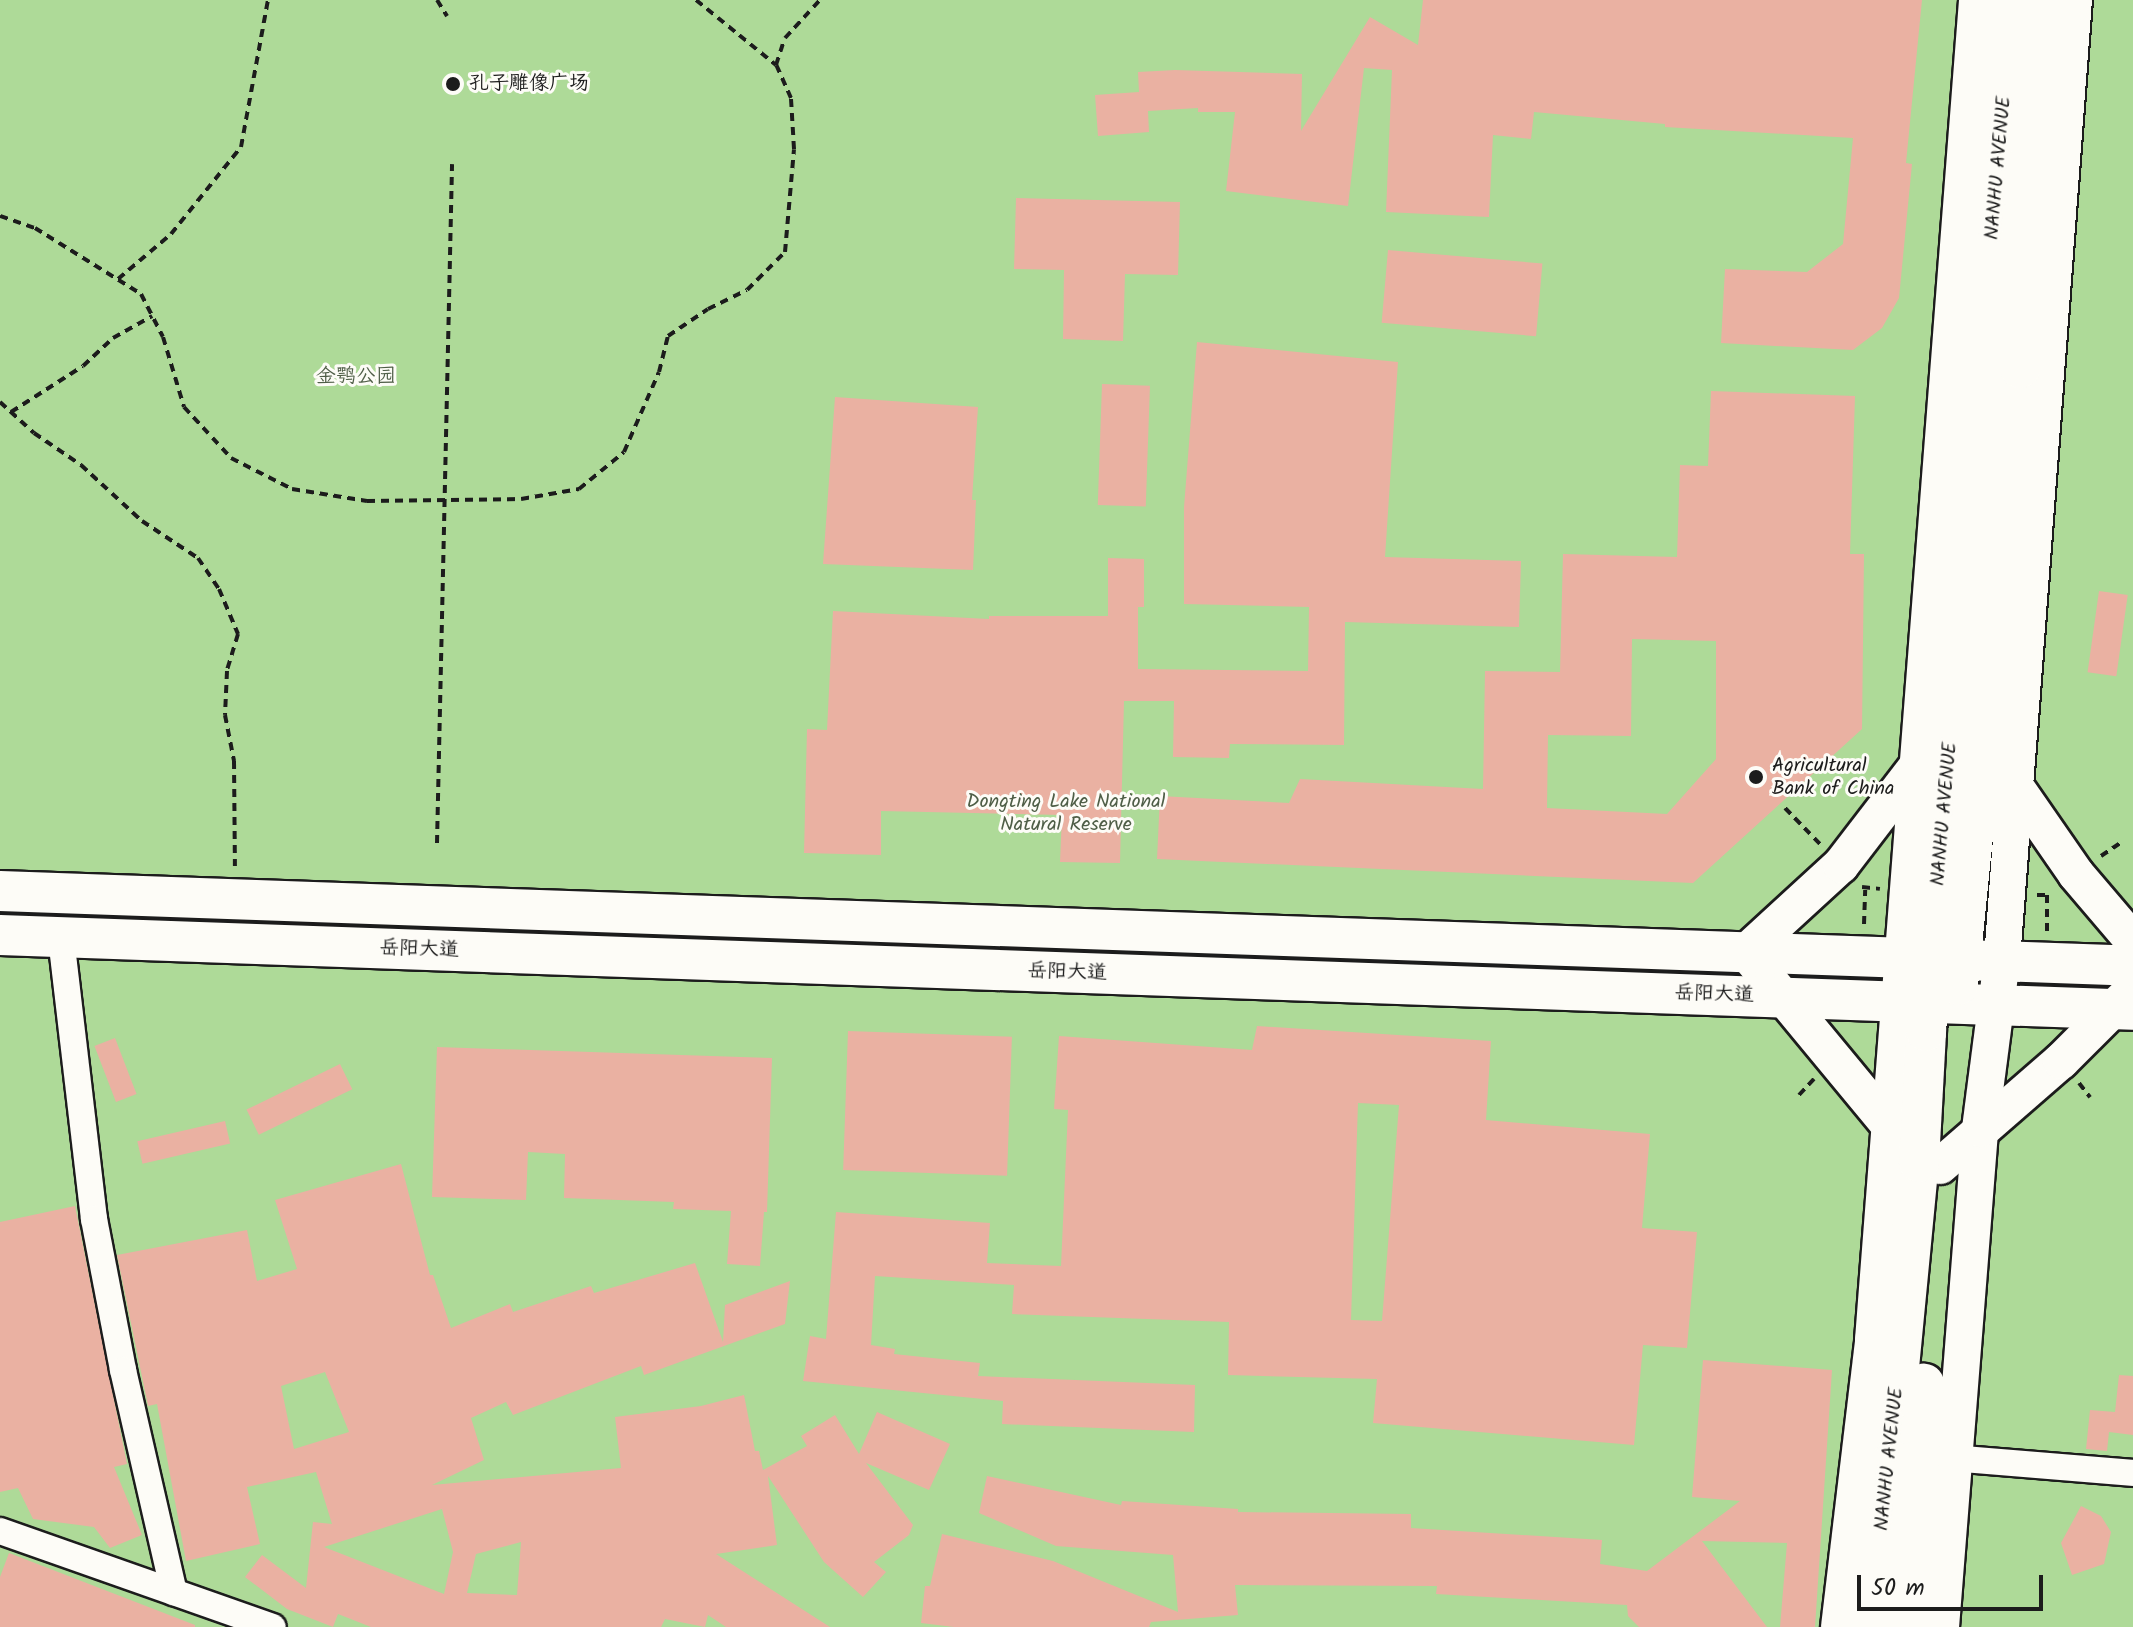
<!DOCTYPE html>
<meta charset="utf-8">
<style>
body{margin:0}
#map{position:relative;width:2133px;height:1627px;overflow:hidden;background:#fdfcf7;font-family:Kalam,"LXGW WenKai TC",sans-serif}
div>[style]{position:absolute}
.green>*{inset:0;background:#aeda98;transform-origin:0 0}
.building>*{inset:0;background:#eab1a2;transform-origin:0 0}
.path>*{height:4px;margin-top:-2px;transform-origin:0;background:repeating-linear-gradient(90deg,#1c1c1c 0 8px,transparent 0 14px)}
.roads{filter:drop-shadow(2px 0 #1c1c1c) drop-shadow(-2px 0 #1c1c1c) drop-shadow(0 2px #1c1c1c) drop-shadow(0 -2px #1c1c1c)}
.street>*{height:26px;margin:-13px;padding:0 13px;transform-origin:13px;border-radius:13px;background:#fdfcf7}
.secondary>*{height:36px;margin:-18px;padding:0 18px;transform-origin:18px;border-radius:18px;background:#fdfcf7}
.primary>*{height:40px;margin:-20px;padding:0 20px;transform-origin:20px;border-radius:20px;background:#fdfcf7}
.dots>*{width:22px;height:22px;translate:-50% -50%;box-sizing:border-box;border:4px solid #fdfcf7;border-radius:50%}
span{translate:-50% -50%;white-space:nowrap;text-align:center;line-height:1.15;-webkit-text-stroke:6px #fdfcf7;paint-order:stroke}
.poi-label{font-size:20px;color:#1c1c1c}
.left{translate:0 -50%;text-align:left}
.street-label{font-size:20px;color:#1c1c1c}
.park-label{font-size:20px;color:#4f5e47}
.scale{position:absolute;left:1857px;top:1575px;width:186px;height:36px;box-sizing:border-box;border:4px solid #1c1c1c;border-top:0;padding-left:10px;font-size:24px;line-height:28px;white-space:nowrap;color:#1c1c1c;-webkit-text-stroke:6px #fdfcf7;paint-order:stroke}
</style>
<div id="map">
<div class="green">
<div style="left:0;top:0;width:2133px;height:1627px"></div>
</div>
<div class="building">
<div style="clip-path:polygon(1423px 0,1922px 0,1906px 163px,1912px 164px,1899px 298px,1882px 328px,1853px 350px,1721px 343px,1725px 269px,1807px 272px,1843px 244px,1853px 138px,1665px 127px,1665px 124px,1534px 112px,1531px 139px,1493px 135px,1489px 217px,1386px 212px,1392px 70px,1364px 68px,1348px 206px,1226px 191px,1235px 112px,1198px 112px,1198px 108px,1148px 111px,1149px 132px,1098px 136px,1095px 95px,1139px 92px,1138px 72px,1175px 70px,1302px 74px,1301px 131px,1370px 17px,1418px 45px)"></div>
<div style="clip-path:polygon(1016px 198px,1180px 202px,1178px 275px,1125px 274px,1123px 341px,1063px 339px,1064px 270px,1014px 269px)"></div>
<div style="left:1388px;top:250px;width:155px;height:73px;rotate:5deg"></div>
<div style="clip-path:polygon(1197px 342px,1398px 362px,1385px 557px,1521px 561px,1519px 627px,1345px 622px,1344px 745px,1230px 744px,1229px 758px,1173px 757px,1174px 701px,1124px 701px,1120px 863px,1060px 862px,1062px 815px,881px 811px,881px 855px,804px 853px,807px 729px,827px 730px,833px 611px,989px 619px,989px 616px,1108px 616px,1108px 558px,1144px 559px,1144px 607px,1138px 607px,1138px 669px,1308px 671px,1309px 607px,1184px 604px,1184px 507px)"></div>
<div style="left:1102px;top:384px;width:48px;height:121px;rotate:2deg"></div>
<div style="clip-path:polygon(evenodd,1711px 391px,1855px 396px,1850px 554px,1864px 554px,1862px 729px,1693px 883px,1157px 859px,1160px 796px,1289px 803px,1300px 779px,1483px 789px,1485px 671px,1560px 672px,1563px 554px,1677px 557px,1680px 465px,1708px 466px,1711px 391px,1632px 639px,1716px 641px,1716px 759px,1667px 814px,1547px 808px,1548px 735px,1631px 736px,1632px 639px)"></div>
<div style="clip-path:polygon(835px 397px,978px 407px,972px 500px,976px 500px,973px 570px,823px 564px)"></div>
<div style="left:2099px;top:591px;width:29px;height:82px;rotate:8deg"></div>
<div style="clip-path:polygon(evenodd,1257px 1026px,1491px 1041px,1486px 1120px,1650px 1134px,1642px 1228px,1697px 1232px,1687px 1348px,1643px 1345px,1634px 1445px,1373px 1423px,1377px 1379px,1228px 1375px,1229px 1322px,1012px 1314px,1014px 1285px,875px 1276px,871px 1345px,895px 1349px,894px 1354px,980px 1363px,978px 1376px,1195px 1385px,1194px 1432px,1002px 1424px,1003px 1401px,803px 1381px,810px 1336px,826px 1339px,836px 1212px,990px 1223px,987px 1263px,1061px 1266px,1068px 1110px,1054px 1109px,1059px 1036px,1252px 1050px,1257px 1026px,1358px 1103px,1399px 1105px,1382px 1321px,1351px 1320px,1358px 1103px)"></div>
<div style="left:848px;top:1031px;width:164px;height:139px;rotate:2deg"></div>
<div style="left:115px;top:1038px;width:60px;height:22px;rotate:69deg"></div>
<div style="clip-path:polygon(437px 1047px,772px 1058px,767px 1212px,764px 1212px,760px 1266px,727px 1264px,731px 1211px,673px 1209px,674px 1202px,564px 1198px,565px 1154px,528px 1152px,526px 1200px,432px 1197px)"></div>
<div style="left:340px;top:1064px;width:28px;height:104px;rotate:64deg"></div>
<div style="left:225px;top:1121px;width:23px;height:90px;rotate:77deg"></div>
<div style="clip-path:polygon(evenodd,401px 1164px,430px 1275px,433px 1275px,451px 1328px,510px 1304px,513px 1312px,591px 1286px,594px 1293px,695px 1263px,723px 1342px,725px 1305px,790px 1281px,785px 1324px,644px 1375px,641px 1366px,513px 1415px,506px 1402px,471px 1418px,484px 1460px,432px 1485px,621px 1468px,615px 1417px,701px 1406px,744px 1395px,755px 1451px,759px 1451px,763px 1470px,807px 1446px,801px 1436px,835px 1415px,859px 1454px,877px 1412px,950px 1444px,929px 1490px,866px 1463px,913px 1525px,909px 1535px,874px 1562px,886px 1572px,863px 1597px,824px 1562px,768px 1476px,777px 1545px,716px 1554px,830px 1627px,726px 1627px,708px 1615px,705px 1627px,665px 1619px,661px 1627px,371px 1627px,338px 1614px,333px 1627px,287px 1609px,245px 1577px,262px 1555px,306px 1588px,313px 1522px,332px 1524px,316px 1472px,247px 1487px,260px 1544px,186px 1561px,157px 1404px,148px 1406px,117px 1255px,247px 1230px,257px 1281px,297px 1269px,275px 1200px,401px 1164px,325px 1372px,349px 1432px,294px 1449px,281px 1386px,325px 1372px,401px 1164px,442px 1509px,453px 1552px,444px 1594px,324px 1547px,442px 1509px,401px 1164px,521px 1542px,517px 1595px,467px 1593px,476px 1554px,521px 1542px)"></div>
<div style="clip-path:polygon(75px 1206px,127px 1464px,114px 1467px,142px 1535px,110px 1548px,94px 1527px,33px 1519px,18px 1488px,0 1492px,0 1222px)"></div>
<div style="clip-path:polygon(1703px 1360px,1832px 1370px,1815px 1627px,1780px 1627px,1787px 1543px,1702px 1541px,1767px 1627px,1639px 1627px,1628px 1616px,1627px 1605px,1436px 1594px,1437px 1586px,1235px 1585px,1238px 1615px,1151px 1622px,1149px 1627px,954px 1627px,921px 1623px,925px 1586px,930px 1586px,942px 1534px,1053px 1561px,1178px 1612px,1173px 1555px,1056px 1546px,979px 1513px,987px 1476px,1121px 1505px,1122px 1501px,1238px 1509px,1238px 1512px,1411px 1514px,1411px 1528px,1602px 1540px,1600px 1564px,1647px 1571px,1740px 1501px,1692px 1497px)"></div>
<div style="clip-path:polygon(2119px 1375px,2133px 1376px,2133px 1435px,2109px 1432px,2107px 1451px,2086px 1449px,2090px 1410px,2115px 1412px)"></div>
<div style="clip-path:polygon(2081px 1506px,2101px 1516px,2111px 1532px,2104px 1564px,2072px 1575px,2061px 1543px)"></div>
<div style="clip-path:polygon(9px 1553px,195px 1625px,195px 1627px,0 1627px,0 1577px)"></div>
</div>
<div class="path">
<div style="left:437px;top:0;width:19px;rotate:58deg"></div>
<div style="left:696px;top:0;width:103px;rotate:39.1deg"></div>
<div style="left:0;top:216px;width:37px;rotate:19deg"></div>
<div style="left:35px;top:228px;width:125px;rotate:31.9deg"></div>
<div style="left:141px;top:294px;width:48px;rotate:62.9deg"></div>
<div style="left:163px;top:337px;width:73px;rotate:73.3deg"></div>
<div style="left:184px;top:407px;width:69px;rotate:47.3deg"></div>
<div style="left:231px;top:458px;width:68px;rotate:26.9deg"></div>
<div style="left:292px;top:489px;width:76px;rotate:9.1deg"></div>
<div style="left:367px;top:501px;width:154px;rotate:-0.7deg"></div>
<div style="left:521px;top:499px;width:59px;rotate:-9.8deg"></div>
<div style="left:579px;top:489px;width:58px;rotate:-39.4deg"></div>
<div style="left:624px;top:452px;width:87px;rotate:-66.4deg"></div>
<div style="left:659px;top:372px;width:37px;rotate:-76deg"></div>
<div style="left:668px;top:336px;width:48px;rotate:-34deg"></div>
<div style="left:708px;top:309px;width:43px;rotate:-26deg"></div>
<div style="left:747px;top:290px;width:54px;rotate:-45deg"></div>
<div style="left:785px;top:252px;width:103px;rotate:-85deg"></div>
<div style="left:794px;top:149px;width:51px;rotate:-93.4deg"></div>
<div style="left:791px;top:98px;width:36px;rotate:-114deg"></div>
<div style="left:776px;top:65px;width:28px;rotate:-72deg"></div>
<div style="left:785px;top:38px;width:52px;rotate:-47.4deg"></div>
<div style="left:118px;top:279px;width:70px;rotate:-40.3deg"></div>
<div style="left:171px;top:234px;width:112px;rotate:-51.2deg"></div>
<div style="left:241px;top:147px;width:149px;rotate:-79.6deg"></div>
<div style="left:0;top:402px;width:46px;rotate:42.4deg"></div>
<div style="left:34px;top:433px;width:57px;rotate:34.2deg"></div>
<div style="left:81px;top:465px;width:83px;rotate:42.6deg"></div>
<div style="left:142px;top:521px;width:67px;rotate:33.5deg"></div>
<div style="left:198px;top:558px;width:37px;rotate:56deg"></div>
<div style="left:219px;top:589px;width:49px;rotate:67.1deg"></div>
<div style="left:238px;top:634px;width:39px;rotate:107deg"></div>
<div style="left:227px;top:671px;width:44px;rotate:92.6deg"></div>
<div style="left:225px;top:715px;width:47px;rotate:78.9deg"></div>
<div style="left:234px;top:761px;width:105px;rotate:89.5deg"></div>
<div style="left:11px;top:412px;width:85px;rotate:-32.6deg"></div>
<div style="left:83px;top:366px;width:41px;rotate:-43deg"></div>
<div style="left:113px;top:338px;width:45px;rotate:-29.4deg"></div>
<div style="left:1785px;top:808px;width:50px;rotate:45.8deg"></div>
<div style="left:437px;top:843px;width:679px;rotate:-88.73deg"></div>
<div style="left:2101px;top:856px;width:25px;rotate:-34deg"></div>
<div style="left:1862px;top:887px;width:18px;rotate:6deg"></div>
<div style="left:2037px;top:895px;width:10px"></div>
<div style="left:2047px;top:895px;width:37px;rotate:90deg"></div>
<div style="left:1864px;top:924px;width:34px;rotate:-88deg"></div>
<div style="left:2079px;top:1083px;width:18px;rotate:52deg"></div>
<div style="left:1799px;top:1095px;width:22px;rotate:-47deg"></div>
</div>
<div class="roads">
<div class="street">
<div style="left:61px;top:938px;width:283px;rotate:83.3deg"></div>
<div style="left:94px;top:1219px;width:154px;rotate:79.1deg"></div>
<div style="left:123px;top:1370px;width:228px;rotate:77.1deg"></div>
<div style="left:1952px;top:1458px;width:182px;rotate:4.7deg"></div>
<div style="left:0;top:1531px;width:289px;rotate:19.4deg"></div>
</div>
<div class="secondary">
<div style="left:2011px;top:780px;width:114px;rotate:55.3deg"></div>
<div style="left:2076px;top:874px;width:88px;rotate:49.6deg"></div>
<div style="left:1898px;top:1136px;width:239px;rotate:-129.6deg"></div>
<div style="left:1746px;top:952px;width:129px;rotate:-42.5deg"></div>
<div style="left:1841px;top:865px;width:130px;rotate:-52.5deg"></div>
<div style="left:1940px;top:1166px;width:160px;rotate:-41deg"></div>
<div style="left:2061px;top:1061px;width:102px;rotate:-45deg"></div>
<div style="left:1839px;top:1627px;width:289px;rotate:-83.2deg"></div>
<div style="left:1873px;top:1340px;width:1344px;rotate:-85.56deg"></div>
<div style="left:1941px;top:1627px;width:500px;rotate:-85.5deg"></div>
<div style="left:1980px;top:1129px;width:171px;rotate:-82.6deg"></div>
<div style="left:2002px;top:959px;width:962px;rotate:-85.71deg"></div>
</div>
<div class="primary">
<div style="left:0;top:891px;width:2134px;rotate:2.01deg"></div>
<div style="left:0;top:935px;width:2134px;rotate:2.01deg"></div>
<div style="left:1958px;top:985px;width:620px;rotate:-84.26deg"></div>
<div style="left:2020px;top:368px;width:369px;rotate:-86.6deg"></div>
<div style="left:1874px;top:1627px;width:467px;rotate:-84.5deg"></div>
<div style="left:1919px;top:1162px;width:131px;rotate:-86.9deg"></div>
<div style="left:1926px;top:1031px;width:1035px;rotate:-85.23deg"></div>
<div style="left:1907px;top:1627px;width:244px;rotate:-86deg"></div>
</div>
</div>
<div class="dots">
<div style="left:453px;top:84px;background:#1c1c1c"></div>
<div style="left:1756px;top:777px;background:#1c1c1c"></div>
</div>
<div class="poi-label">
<span class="left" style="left:469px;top:84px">孔子雕像广场</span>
<span class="left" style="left:1772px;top:778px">Agricultural<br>Bank of China</span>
</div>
<div class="street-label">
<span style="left:1999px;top:168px;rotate:-85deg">NANHU AVENUE</span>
<span style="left:1945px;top:814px;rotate:-85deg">NANHU AVENUE</span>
<span style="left:419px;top:950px;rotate:2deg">岳阳大道</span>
<span style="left:1067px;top:973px;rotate:2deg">岳阳大道</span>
<span style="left:1714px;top:995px;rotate:2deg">岳阳大道</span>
<span style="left:1890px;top:1459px;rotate:-84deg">NANHU AVENUE</span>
</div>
<div class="park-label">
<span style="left:356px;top:377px">金鹗公园</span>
<span style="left:1066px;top:814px">Dongting Lake National<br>Natural Reserve</span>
</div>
<div class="scale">50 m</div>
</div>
